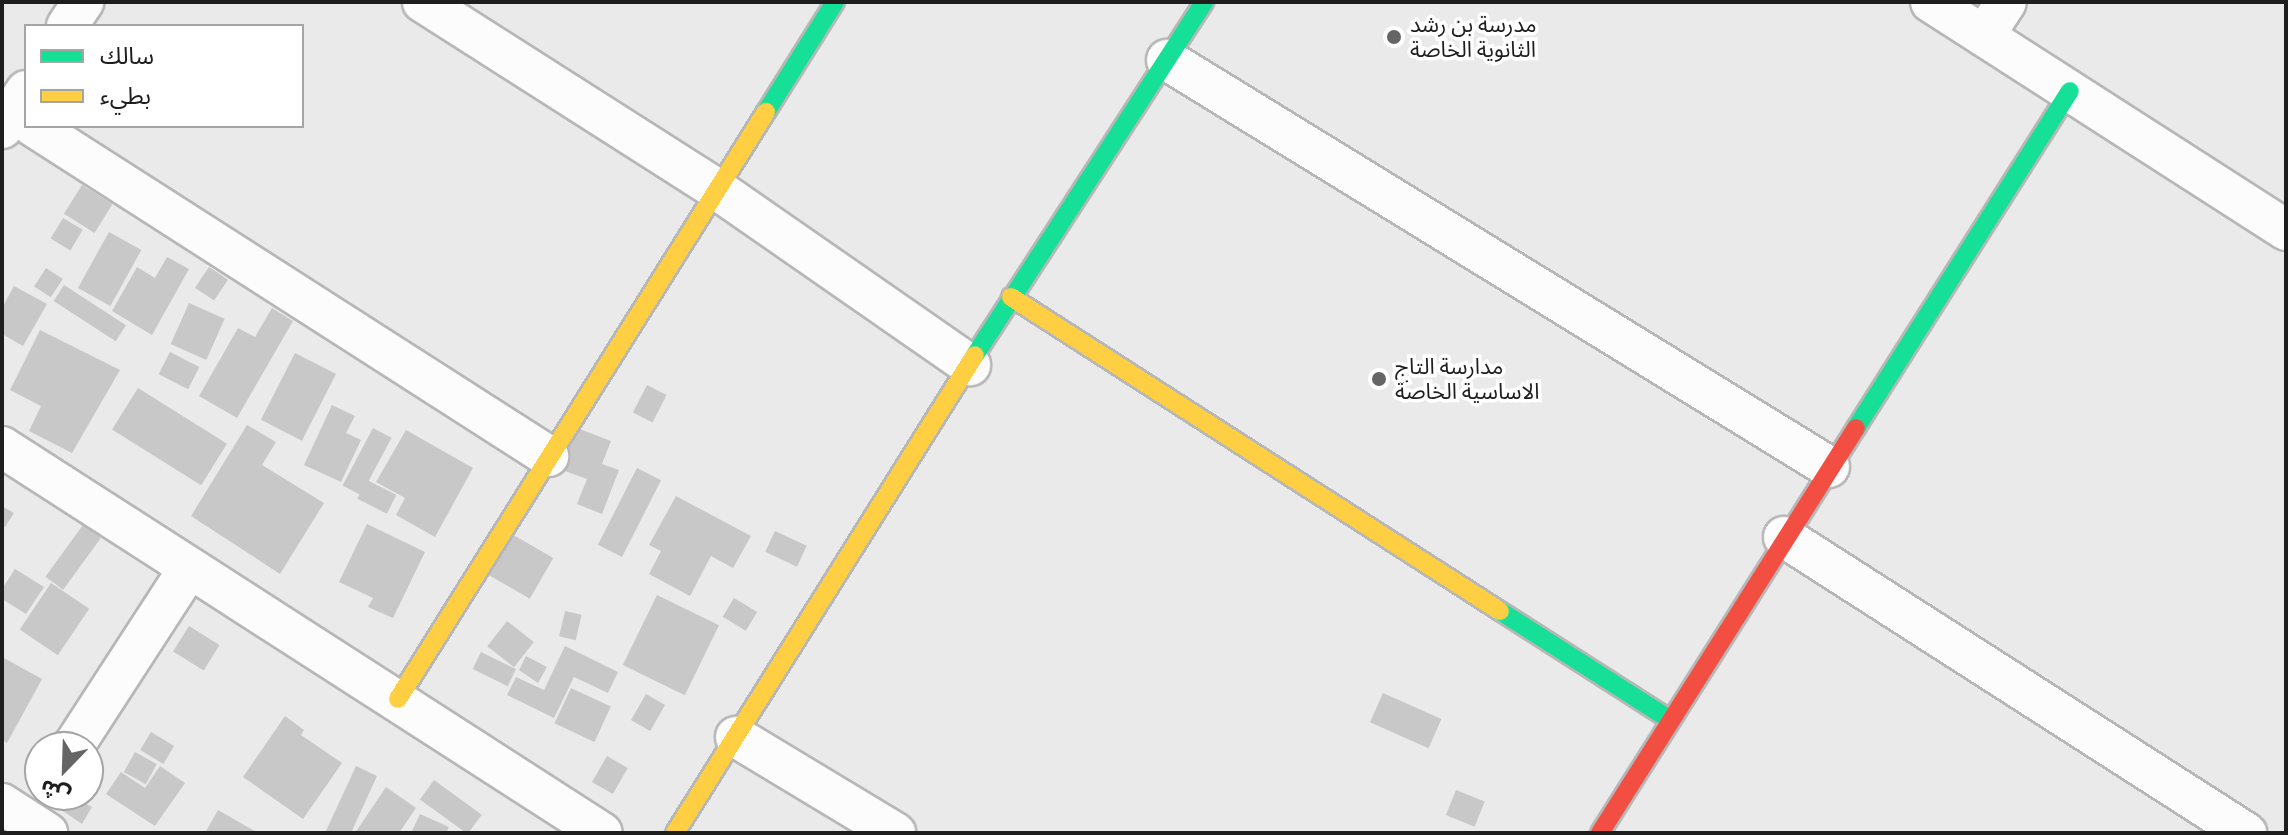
<!DOCTYPE html>
<meta charset="utf-8">
<style>
body{margin:0}
#map{position:relative;width:2288px;height:835px;overflow:hidden;background:#eaeaea;font-family:Signika,"Noto Sans Arabic",sans-serif}
div>[style]{position:absolute}
.building>*{inset:0;background:#c8c8c8;transform-origin:0 0}
.roads{filter:drop-shadow(2px 0 #b7b7b7) drop-shadow(-2px 0 #b7b7b7) drop-shadow(0 2px #b7b7b7) drop-shadow(0 -2px #b7b7b7)}
.street>*{height:40px;margin:-20px;padding:0 20px;transform-origin:20px;border-radius:20px;background:#fcfcfc}
.fast>*{height:18px;margin:-9px;padding:0 9px;transform-origin:9px;border-radius:9px;background:#16e098}
.slow>*{height:18px;margin:-9px;padding:0 9px;transform-origin:9px;border-radius:9px;background:#ffcf43}
.jam>*{height:18px;margin:-9px;padding:0 9px;transform-origin:9px;border-radius:9px;background:#f24e42}
.dots>*{width:22px;height:22px;translate:-50% -50%;box-sizing:border-box;border:4px solid #fff;border-radius:50%}
span{translate:-50% -50%;white-space:nowrap;text-align:center;line-height:1.15;-webkit-text-stroke:7px #fff;paint-order:stroke}
.poi-label{font-size:22px;color:#1e1e1e}
.left{translate:0 -50%;text-align:left}
.frame{position:absolute;inset:0;border:4px solid #1e1e1e;pointer-events:none}
.legend{position:absolute;left:24px;top:24px;width:280px;height:104px;box-sizing:border-box;background:#fff;border:2px solid #a5a5a5;margin:0;padding:10px 14px;list-style:none;font-size:24px;color:#1e1e1e}
.legend li{display:flex;align-items:center;gap:16px;height:40px}
.legend b{width:40px;border:2px solid #a5a5a5}
.north{position:absolute;left:24px;top:731px;width:80px;height:80px;box-sizing:border-box;background:#fff;border:2px solid #a5a5a5;border-radius:50%;rotate:203deg;font-size:22px;font-weight:700;line-height:32px;text-align:center;color:#1e1e1e}
.north::after{content:'';display:block;margin:auto;width:28px;height:36px;background:#656565;clip-path:polygon(50% 0,100% 100%,50% 72%,0 100%)}
</style>
<div id="map">
<div class="building">
<div style="left:82px;top:185px;width:36px;height:34px;rotate:32deg"></div>
<div style="left:63px;top:218px;width:23px;height:24px;rotate:31deg"></div>
<div style="left:109px;top:232px;width:37px;height:64px;rotate:29deg"></div>
<div style="clip-path:polygon(167px 257px,189px 269px,152px 335px,112px 311px,137px 267px,155px 278px)"></div>
<div style="left:209px;top:267px;width:23px;height:25px;rotate:34deg"></div>
<div style="left:46px;top:268px;width:20px;height:22px;rotate:33deg"></div>
<div style="left:64px;top:285px;width:74px;height:19px;rotate:33deg"></div>
<div style="clip-path:polygon(14px 286px,47px 304px,23px 346px,2px 334px,2px 308px)"></div>
<div style="left:189px;top:303px;width:39px;height:45px;rotate:24deg"></div>
<div style="clip-path:polygon(272px 308px,293px 321px,237px 418px,199px 396px,238px 328px,255px 337px)"></div>
<div style="clip-path:polygon(40px 330px,120px 370px,72px 453px,29px 431px,41px 406px,10px 390px)"></div>
<div style="left:170px;top:352px;width:33px;height:25px;rotate:27deg"></div>
<div style="left:295px;top:353px;width:46px;height:75px;rotate:27deg"></div>
<div style="left:647px;top:385px;width:22px;height:31px;rotate:27deg"></div>
<div style="left:138px;top:388px;width:105px;height:49px;rotate:32deg"></div>
<div style="clip-path:polygon(332px 405px,355px 416px,346px 433px,361px 440px,341px 482px,304px 465px)"></div>
<div style="clip-path:polygon(247px 425px,276px 442px,262px 465px,324px 503px,280px 574px,191px 516px)"></div>
<div style="clip-path:polygon(569px 425px,611px 441px,602px 464px,619px 470px,602px 514px,577px 504px,587px 479px,554px 467px)"></div>
<div style="left:373px;top:428px;width:21px;height:65px;rotate:28deg"></div>
<div style="clip-path:polygon(406px 430px,473px 468px,435px 537px,396px 515px,405px 498px,376px 482px)"></div>
<div style="left:637px;top:468px;width:27px;height:86px;rotate:27deg"></div>
<div style="left:367px;top:480px;width:33px;height:21px;rotate:27deg"></div>
<div style="clip-path:polygon(676px 496px,751px 536px,733px 568px,711px 556px,690px 596px,649px 574px,661px 551px,649px 545px)"></div>
<div style="clip-path:polygon(2px 506px,14px 513px,5px 527px,2px 525px)"></div>
<div style="clip-path:polygon(367px 524px,425px 552px,393px 618px,368px 607px,373px 598px,339px 582px)"></div>
<div style="left:83px;top:525px;width:22px;height:64px;rotate:36deg"></div>
<div style="left:775px;top:531px;width:35px;height:23px;rotate:25deg"></div>
<div style="left:510px;top:533px;width:50px;height:47px;rotate:30deg"></div>
<div style="clip-path:polygon(15px 569px,44px 587px,26px 614px,2px 599px,2px 589px)"></div>
<div style="left:51px;top:583px;width:46px;height:56px;rotate:34deg"></div>
<div style="left:657px;top:595px;width:69px;height:78px;rotate:26deg"></div>
<div style="left:734px;top:598px;width:27px;height:22px;rotate:31deg"></div>
<div style="left:565px;top:611px;width:17px;height:26px;rotate:13deg"></div>
<div style="left:507px;top:621px;width:34px;height:32px;rotate:38deg"></div>
<div style="left:189px;top:626px;width:36px;height:30px;rotate:32deg"></div>
<div style="clip-path:polygon(565px 646px,618px 672px,608px 693px,574px 677px,554px 718px,507px 695px,516px 677px,544px 690px)"></div>
<div style="left:481px;top:652px;width:39px;height:19px;rotate:26deg"></div>
<div style="clip-path:polygon(526px 656px,547px 667px,538px 683px,519px 670px)"></div>
<div style="clip-path:polygon(2px 657px,42px 679px,7px 743px,2px 740px)"></div>
<div style="left:571px;top:688px;width:44px;height:39px;rotate:25deg"></div>
<div style="left:1383px;top:693px;width:64px;height:32px;rotate:24deg"></div>
<div style="left:646px;top:694px;width:22px;height:30px;rotate:30deg"></div>
<div style="clip-path:polygon(285px 716px,304px 730px,301px 735px,342px 763px,303px 819px,243px 777px)"></div>
<div style="left:151px;top:732px;width:27px;height:21px;rotate:31deg"></div>
<div style="left:135px;top:752px;width:25px;height:23px;rotate:29deg"></div>
<div style="left:607px;top:756px;width:24px;height:30px;rotate:30deg"></div>
<div style="clip-path:polygon(160px 766px,185px 783px,155px 826px,106px 794px,121px 772px,145px 788px)"></div>
<div style="clip-path:polygon(356px 766px,377px 776px,351px 833px,325px 833px)"></div>
<div style="left:434px;top:780px;width:59px;height:24px;rotate:36deg"></div>
<div style="clip-path:polygon(386px 787px,416px 808px,399px 833px,355px 833px)"></div>
<div style="left:1456px;top:790px;width:31px;height:27px;rotate:22deg"></div>
<div style="clip-path:polygon(69px 795px,92px 807px,82px 824px,60px 809px)"></div>
<div style="clip-path:polygon(218px 810px,258px 833px,205px 833px)"></div>
<div style="clip-path:polygon(420px 814px,449px 827px,446px 833px,411px 833px)"></div>
</div>
<div class="roads">
<div class="street">
<div style="left:423px;top:2px;width:350px;rotate:32.5deg"></div>
<div style="left:718px;top:190px;width:307px;rotate:34.8deg"></div>
<div style="left:1931px;top:2px;width:422px;rotate:32.7deg"></div>
<div style="left:67px;top:26px;width:29px;rotate:-56deg"></div>
<div style="left:1984px;top:36px;width:40px;rotate:-57.1deg"></div>
<div style="left:1167px;top:60px;width:777px;rotate:31.58deg"></div>
<div style="left:33px;top:126px;width:612px;rotate:32.65deg"></div>
<div style="left:2px;top:128px;width:44px;rotate:-57deg"></div>
<div style="left:2px;top:447px;width:713px;rotate:32.75deg"></div>
<div style="left:1784px;top:537px;width:549px;rotate:32.65deg"></div>
<div style="left:736px;top:737px;width:186px;rotate:31.1deg"></div>
<div style="left:73px;top:747px;width:211px;rotate:-57deg"></div>
<div style="left:2px;top:804px;width:54px;rotate:32.8deg"></div>
</div>
<div class="fast">
<div style="left:766px;top:112px;width:130px;rotate:-57.9deg"></div>
<div style="left:975px;top:355px;width:421px;rotate:-57deg"></div>
<div style="left:1856px;top:428px;width:399px;rotate:-57.6deg"></div>
<div style="left:1500px;top:611px;width:201px;rotate:32.6deg"></div>
</div>
<div class="slow">
<div style="left:1011px;top:297px;width:581px;rotate:32.71deg"></div>
<div style="left:398px;top:699px;width:693px;rotate:-57.92deg"></div>
<div style="left:675px;top:833px;width:564px;rotate:-57.89deg"></div>
</div>
<div class="jam">
<div style="left:1600px;top:833px;width:479px;rotate:-57.7deg"></div>
</div>
</div>
<div class="dots">
<div style="left:1394px;top:37px;background:#656565"></div>
<div style="left:1379px;top:379px;background:#656565"></div>
</div>
<div class="poi-label">
<span class="left" style="left:1410px;top:37px">مدرسة بن رشد<br>الثانوية الخاصة</span>
<span class="left" style="left:1395px;top:379px">مدارسة التاج<br>الاساسية الخاصة</span>
</div>
<div class="frame"></div>
<ul class="legend">
<li><b style="height:10px;background:#16e098"></b>سالك</li>
<li><b style="height:10px;background:#ffcf43"></b>بطيء</li>
</ul>
<div class="north">ش</div>
</div>
